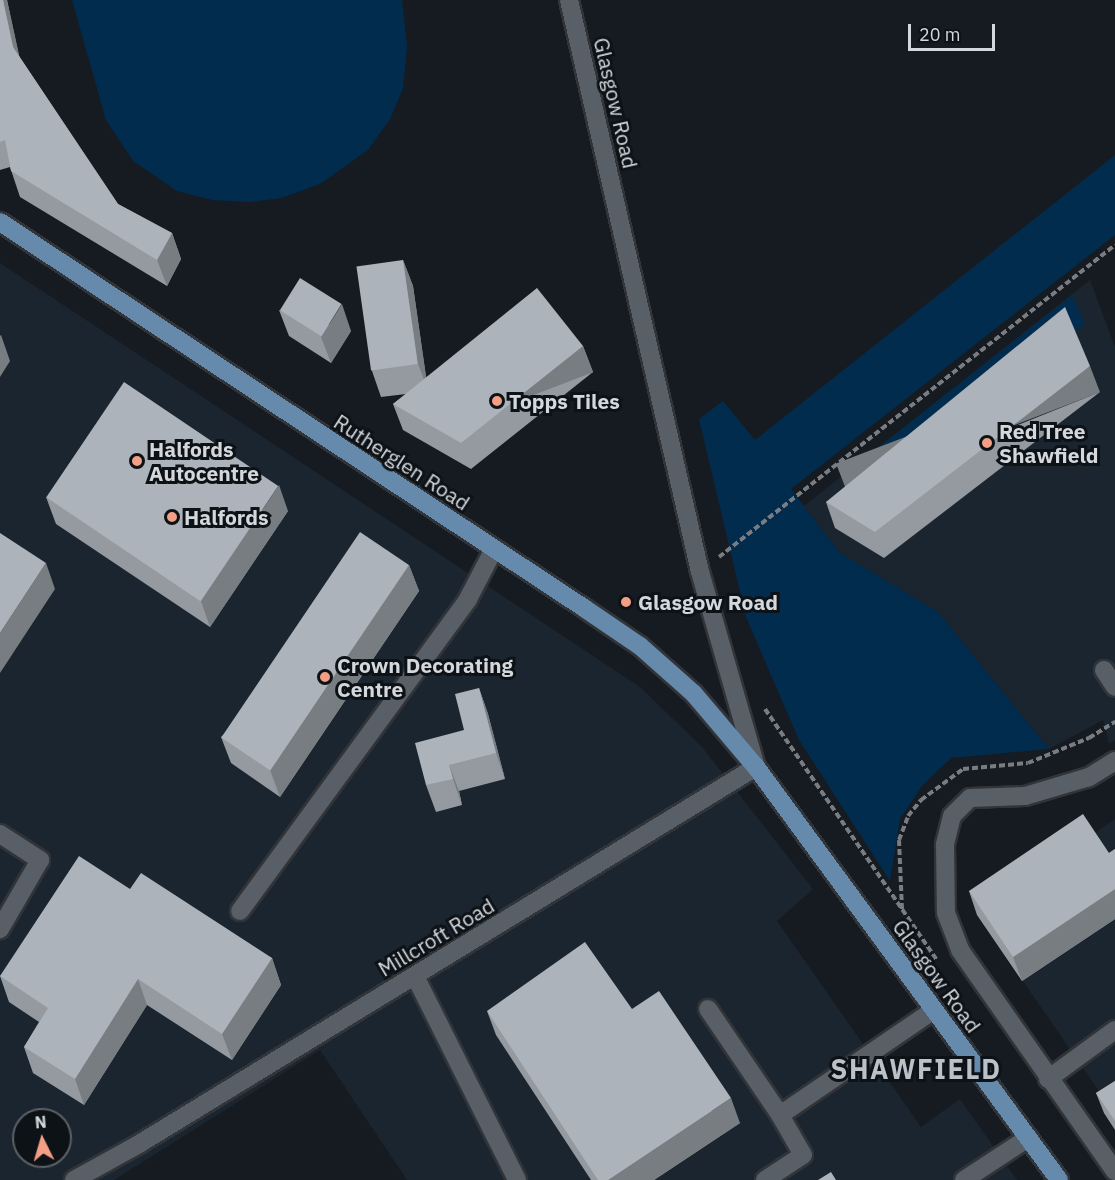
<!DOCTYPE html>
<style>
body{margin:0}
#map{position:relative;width:1115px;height:1180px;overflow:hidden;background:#161b21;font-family:"IBM Plex Sans",sans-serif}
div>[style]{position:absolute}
.built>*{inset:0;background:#1b252f}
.green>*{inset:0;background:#022c4d}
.path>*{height:4px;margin-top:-2px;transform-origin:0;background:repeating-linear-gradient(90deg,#797d82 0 6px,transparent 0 9px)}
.roads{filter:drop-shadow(2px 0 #313438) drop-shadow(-2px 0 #313438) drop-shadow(0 2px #313438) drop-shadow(0 -2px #313438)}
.minor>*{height:18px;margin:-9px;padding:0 9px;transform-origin:9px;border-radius:9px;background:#595f66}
.major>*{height:18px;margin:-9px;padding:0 9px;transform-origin:9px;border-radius:9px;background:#668aac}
.wall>*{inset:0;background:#949aa0}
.shaded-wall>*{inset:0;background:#787d82;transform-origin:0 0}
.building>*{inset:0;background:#acb3ba;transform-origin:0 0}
.dots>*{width:16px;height:16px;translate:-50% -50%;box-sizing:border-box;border:3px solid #0d1217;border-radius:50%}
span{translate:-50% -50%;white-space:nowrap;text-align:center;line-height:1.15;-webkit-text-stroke:6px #0d1217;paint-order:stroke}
.street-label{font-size:21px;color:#d4d8dc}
.poi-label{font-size:21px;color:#d4d8dc;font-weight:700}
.left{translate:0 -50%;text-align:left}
.district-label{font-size:27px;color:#bac1c9;font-weight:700;letter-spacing:1.5px}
.north{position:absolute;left:12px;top:1108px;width:60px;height:60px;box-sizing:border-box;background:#0d1217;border:2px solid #5d6166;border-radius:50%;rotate:355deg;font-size:16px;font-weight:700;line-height:24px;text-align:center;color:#d4d8dc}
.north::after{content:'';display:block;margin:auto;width:21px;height:27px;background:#f39f85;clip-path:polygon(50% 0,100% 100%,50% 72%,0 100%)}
.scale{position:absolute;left:908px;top:24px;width:87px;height:27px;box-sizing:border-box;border:3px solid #d4d8dc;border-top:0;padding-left:8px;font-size:18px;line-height:21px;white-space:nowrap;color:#d4d8dc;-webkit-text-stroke:4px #0d1217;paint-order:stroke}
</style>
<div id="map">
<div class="built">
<div style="clip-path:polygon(evenodd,0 263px,640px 687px,702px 747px,813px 889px,777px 921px,921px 1127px,960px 1099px,1017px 1180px,407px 1180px,320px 1050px,114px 1180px,0 1180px,0 263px,24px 1120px,60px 1120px,60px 1156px,24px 1156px,24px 1120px)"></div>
<div style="clip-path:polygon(1090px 280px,1115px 347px,1115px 740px,1109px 744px,1103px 720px,1049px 749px,938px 612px,839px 552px,804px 506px)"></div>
<div style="clip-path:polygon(1115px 819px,1115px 1114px,977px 915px)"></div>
</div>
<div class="green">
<div style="clip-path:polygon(72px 0,402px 0,407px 47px,403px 89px,390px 119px,368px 150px,320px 184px,281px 198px,250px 202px,212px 200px,177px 191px,133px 161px,106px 120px)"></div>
<div style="clip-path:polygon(1115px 155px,1115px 235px,791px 489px,839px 552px,938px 612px,1049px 749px,951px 758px,922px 786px,900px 819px,890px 881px,799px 740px,746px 617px,699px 419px,723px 401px,755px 440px)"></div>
<div style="clip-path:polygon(1072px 295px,1085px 324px,878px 493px,865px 458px)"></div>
</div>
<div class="path">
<div style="left:719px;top:557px;width:504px;rotate:-38.23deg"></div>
<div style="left:765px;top:709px;width:304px;rotate:55.6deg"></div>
<div style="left:902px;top:909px;width:69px;rotate:-92.5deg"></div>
<div style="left:899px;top:840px;width:26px;rotate:-69deg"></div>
<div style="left:908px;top:816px;width:21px;rotate:-51deg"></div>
<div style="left:921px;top:800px;width:52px;rotate:-36.4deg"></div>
<div style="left:963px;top:769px;width:65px;rotate:-5.3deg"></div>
<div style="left:1028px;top:763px;width:66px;rotate:-22.3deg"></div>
<div style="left:1089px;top:738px;width:31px;rotate:-32deg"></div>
</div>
<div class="roads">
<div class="minor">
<div style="left:1104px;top:670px;width:20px;rotate:57deg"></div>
<div style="left:1115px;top:761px;width:31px;rotate:148deg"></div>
<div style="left:1089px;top:777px;width:67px;rotate:163.5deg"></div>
<div style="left:1025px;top:796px;width:55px;rotate:177.9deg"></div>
<div style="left:970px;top:798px;width:25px;rotate:135deg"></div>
<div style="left:952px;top:816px;width:30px;rotate:104deg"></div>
<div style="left:945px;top:845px;width:68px;rotate:89.2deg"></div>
<div style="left:946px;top:913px;width:40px;rotate:69deg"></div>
<div style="left:960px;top:950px;width:270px;rotate:55deg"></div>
<div style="left:0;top:834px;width:48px;rotate:33deg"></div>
<div style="left:40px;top:860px;width:80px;rotate:120.1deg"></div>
<div style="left:240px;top:911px;width:386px;rotate:-53.8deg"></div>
<div style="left:468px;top:599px;width:56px;rotate:-62.5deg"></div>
<div style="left:415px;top:976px;width:228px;rotate:63.4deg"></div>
<div style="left:708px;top:1009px;width:128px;rotate:55.8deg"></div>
<div style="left:1048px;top:1079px;width:83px;rotate:-36.2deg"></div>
<div style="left:74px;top:1180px;width:74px;rotate:-29deg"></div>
<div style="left:139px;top:1144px;width:723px;rotate:-31.43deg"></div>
<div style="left:756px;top:767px;width:203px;rotate:-106deg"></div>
<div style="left:700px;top:572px;width:587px;rotate:-102.9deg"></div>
<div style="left:765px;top:1180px;width:45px;rotate:-33.3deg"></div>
<div style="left:803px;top:1155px;width:46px;rotate:-119.9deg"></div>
<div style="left:780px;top:1115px;width:186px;rotate:-34.3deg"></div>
<div style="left:964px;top:1180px;width:77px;rotate:-33.3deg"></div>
</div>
<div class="major">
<div style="left:0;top:222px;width:700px;rotate:33.46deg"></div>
<div style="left:584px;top:608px;width:68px;rotate:34.2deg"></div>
<div style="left:640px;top:646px;width:72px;rotate:41.6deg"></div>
<div style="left:694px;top:694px;width:96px;rotate:49.7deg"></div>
<div style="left:756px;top:767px;width:512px;rotate:53.73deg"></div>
</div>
</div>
<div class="wall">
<div style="clip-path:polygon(0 0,7px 0,19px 56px,118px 204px,172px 233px,181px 259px,167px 286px,20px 197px,10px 167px,0 170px)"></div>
<div style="clip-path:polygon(403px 260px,413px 286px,426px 377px,583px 346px,593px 372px,471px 469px,403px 430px,393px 404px,406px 394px,381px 397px,372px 371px)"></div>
<div style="clip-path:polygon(279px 310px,351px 331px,331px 363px,289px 336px)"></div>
<div style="clip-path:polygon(1100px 392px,884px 558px,835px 528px,826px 502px)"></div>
<div style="clip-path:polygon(46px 497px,288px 511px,210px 627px,56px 524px)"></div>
<div style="clip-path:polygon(409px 565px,419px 591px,280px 797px,231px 763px,221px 737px)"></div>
<div style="clip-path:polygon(479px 688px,488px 714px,505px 779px,459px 791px,462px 805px,436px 812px,426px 785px,464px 730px)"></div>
<div style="clip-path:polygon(1115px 849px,1115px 919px,1022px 981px,977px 915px,969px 891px,1109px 853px)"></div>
<div style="clip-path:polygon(130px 889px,272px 958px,281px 985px,232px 1060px,147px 1005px,84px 1105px,33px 1073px,24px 1047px,39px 1022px,9px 1002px,0 976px)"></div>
<div style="clip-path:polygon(487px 1011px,740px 1123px,654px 1180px,591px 1180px,496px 1035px)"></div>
<div style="clip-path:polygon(1115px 1081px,1115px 1130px,1104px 1113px,1096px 1093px)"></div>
</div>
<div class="shaded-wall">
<div style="clip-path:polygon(3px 0,7px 0,23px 73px,13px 47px)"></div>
<div style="clip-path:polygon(172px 233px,181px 259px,167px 286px,157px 260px)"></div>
<div style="clip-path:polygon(403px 260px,413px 286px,428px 390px,418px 364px)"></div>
<div style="clip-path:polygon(342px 304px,351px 331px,331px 363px,321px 337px)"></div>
<div style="clip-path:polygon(1px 335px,10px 361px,0 377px,0 336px)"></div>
<div style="left:583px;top:346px;width:28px;height:156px;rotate:69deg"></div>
<div style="left:1090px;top:366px;width:28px;height:272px;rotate:69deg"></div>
<div style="clip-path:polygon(279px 485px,288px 511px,210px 627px,201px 601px)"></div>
<div style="clip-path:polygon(46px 563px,55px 589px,0 673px,0 633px)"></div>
<div style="clip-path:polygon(409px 565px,419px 591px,280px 797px,270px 770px)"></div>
<div style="clip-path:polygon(479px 688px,488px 714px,505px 779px,496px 753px)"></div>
<div style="clip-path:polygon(449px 765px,459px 791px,462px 805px,453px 779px)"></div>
<div style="clip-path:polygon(1115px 889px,1115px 919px,1022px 981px,1013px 957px)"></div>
<div style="clip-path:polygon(272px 958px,281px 985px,232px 1060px,222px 1034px)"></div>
<div style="clip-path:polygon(138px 979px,147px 1005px,84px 1105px,75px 1079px)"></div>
<div style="clip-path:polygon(731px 1098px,740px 1123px,654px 1180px,608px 1180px)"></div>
</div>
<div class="building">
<div style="clip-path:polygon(0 0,3px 0,13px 47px,118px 204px,172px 233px,157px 260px,11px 171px,5px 140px,0 142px)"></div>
<div style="left:403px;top:260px;width:105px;height:47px;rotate:82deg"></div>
<div style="left:300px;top:278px;width:49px;height:38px;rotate:32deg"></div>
<div style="clip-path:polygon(537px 288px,583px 346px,461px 443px,393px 404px)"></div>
<div style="clip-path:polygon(1065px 307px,1090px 366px,875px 532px,826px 502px)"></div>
<div style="left:124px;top:382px;width:186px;height:139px;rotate:34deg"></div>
<div style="left:360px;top:532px;width:59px;height:248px;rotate:34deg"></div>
<div style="clip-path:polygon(0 533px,46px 563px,0 633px)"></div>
<div style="clip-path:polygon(479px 688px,496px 753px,449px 765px,453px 779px,426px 785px,415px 743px,464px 730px,455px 694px)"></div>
<div style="clip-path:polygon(1083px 814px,1109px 853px,1115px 849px,1115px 889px,1013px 957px,969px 891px)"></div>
<div style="clip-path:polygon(79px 856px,130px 889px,141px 873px,272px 958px,222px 1034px,138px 979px,75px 1079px,24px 1047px,48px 1008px,0 976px)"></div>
<div style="clip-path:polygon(585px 942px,632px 1009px,659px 991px,731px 1098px,608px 1180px,598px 1180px,487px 1011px)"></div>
<div style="clip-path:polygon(1115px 1081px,1115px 1121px,1096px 1093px)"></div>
<div style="clip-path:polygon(831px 1172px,836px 1180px,818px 1180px)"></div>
</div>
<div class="dots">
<div style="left:497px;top:401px;background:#f39f85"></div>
<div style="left:987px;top:443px;background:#f39f85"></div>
<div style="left:137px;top:461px;background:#f39f85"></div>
<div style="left:172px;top:517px;background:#f39f85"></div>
<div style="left:626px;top:602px;background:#f39f85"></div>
<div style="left:325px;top:677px;background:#f39f85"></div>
</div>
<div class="street-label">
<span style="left:616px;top:103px;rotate:77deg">Glasgow Road</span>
<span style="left:402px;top:462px;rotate:33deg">Rutherglen Road</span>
<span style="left:436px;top:937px;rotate:-31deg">Millcroft Road</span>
<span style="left:937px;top:976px;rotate:54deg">Glasgow Road</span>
</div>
<div class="poi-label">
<span class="left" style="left:509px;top:401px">Topps Tiles</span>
<span class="left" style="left:999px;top:443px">Red Tree<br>Shawfield</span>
<span class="left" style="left:149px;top:461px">Halfords<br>Autocentre</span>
<span class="left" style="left:184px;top:517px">Halfords</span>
<span class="left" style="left:638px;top:602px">Glasgow Road</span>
<span class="left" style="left:337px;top:677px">Crown Decorating<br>Centre</span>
</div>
<div class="district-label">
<span style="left:916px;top:1069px">SHAWFIELD</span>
</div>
<div class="north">N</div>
<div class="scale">20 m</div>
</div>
